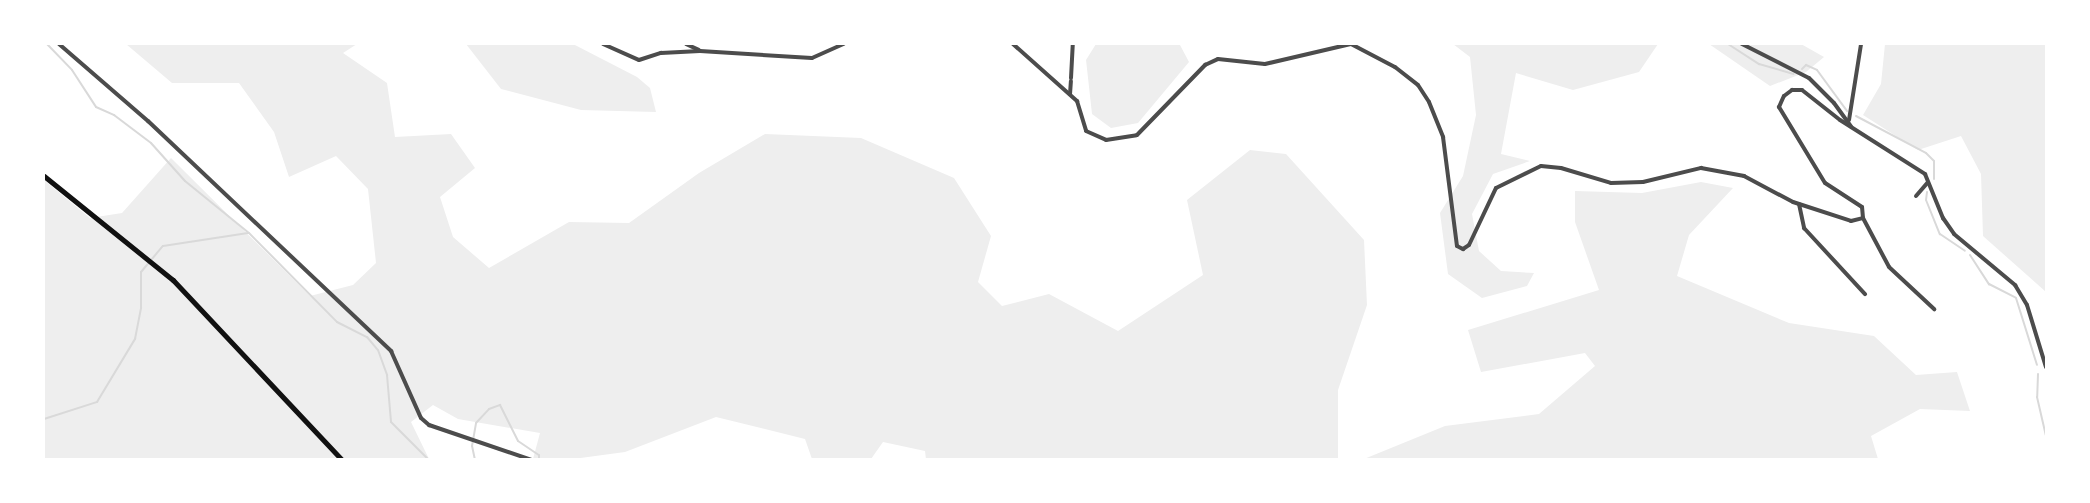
<!DOCTYPE html>
<style>
body{margin:0}
#map{position:relative;width:2090px;height:503px;overflow:hidden;background:#fff;font-family:Poppins,sans-serif}
div>[style]{position:absolute}
.green>*{inset:0;background:#eee}
.stream>*{height:2px;margin:-1px;padding:0 1px;transform-origin:1px;border-radius:1px;background:#d9d9d9}
.minor>*{height:4px;margin:-2px;padding:0 2px;transform-origin:2px;border-radius:2px;background:#4c4c4c}
.primary>*{height:5px;margin:-2.5px;padding:0 2.5px;transform-origin:2.5px;border-radius:2.5px;background:#111}
span{translate:-50% -50%;white-space:nowrap;text-align:center;line-height:1.15;-webkit-text-stroke:6px #fff;paint-order:stroke}
.frame{position:absolute;inset:0;border:45px solid #fff;pointer-events:none}
</style>
<div id="map">
<div class="green">
<div style="clip-path:polygon(126px 44px,357px 44px,343px 53px,387px 83px,395px 137px,451px 134px,475px 168px,440px 197px,453px 237px,489px 268px,569px 222px,629px 223px,699px 173px,765px 134px,861px 138px,954px 178px,991px 236px,978px 282px,1002px 306px,1049px 294px,1118px 331px,1203px 275px,1187px 200px,1250px 150px,1286px 154px,1364px 240px,1367px 305px,1338px 390px,1338px 459px,926px 460px,925px 451px,883px 442px,871px 459px,812px 459px,805px 439px,716px 417px,625px 452px,573px 459px,533px 459px,540px 433px,458px 419px,433px 405px,411px 422px,429px 459px,44px 459px,44px 180px,90px 218px,122px 213px,171px 158px,310px 296px,353px 285px,376px 263px,368px 189px,336px 156px,289px 177px,274px 132px,239px 83px,172px 83px)"></div>
<div style="clip-path:polygon(466px 44px,573px 44px,637px 77px,650px 88px,656px 112px,581px 110px,501px 89px)"></div>
<div style="clip-path:polygon(1096px 44px,1183px 44px,1180px 45px,1189px 62px,1138px 123px,1111px 128px,1092px 114px,1086px 60px)"></div>
<div style="clip-path:polygon(1453px 44px,1658px 44px,1639px 72px,1573px 90px,1516px 73px,1501px 154px,1530px 161px,1493px 174px,1472px 214px,1479px 251px,1501px 271px,1534px 273px,1527px 286px,1482px 298px,1448px 274px,1440px 213px,1463px 176px,1476px 115px,1470px 57px)"></div>
<div style="clip-path:polygon(1709px 44px,1801px 44px,1824px 57px,1806px 72px,1770px 86px)"></div>
<div style="clip-path:polygon(1885px 44px,2046px 44px,2046px 292px,1983px 236px,1981px 174px,1961px 136px,1918px 150px,1863px 115px,1881px 84px)"></div>
<div style="clip-path:polygon(1701px 182px,1733px 188px,1689px 235px,1677px 276px,1789px 323px,1874px 336px,1916px 375px,1957px 372px,1970px 411px,1920px 409px,1871px 436px,1878px 459px,1364px 459px,1445px 426px,1539px 414px,1595px 366px,1585px 353px,1481px 372px,1468px 330px,1599px 290px,1575px 222px,1575px 191px,1642px 193px)"></div>
</div>
<div class="stream">
<div style="left:47px;top:44px;width:36px;rotate:46deg"></div>
<div style="left:72px;top:70px;width:44px;rotate:57deg"></div>
<div style="left:96px;top:107px;width:20px;rotate:24deg"></div>
<div style="left:114px;top:115px;width:46px;rotate:37.1deg"></div>
<div style="left:151px;top:143px;width:51px;rotate:48.2deg"></div>
<div style="left:185px;top:181px;width:82px;rotate:39.1deg"></div>
<div style="left:249px;top:233px;width:125px;rotate:45.3deg"></div>
<div style="left:337px;top:322px;width:34px;rotate:27deg"></div>
<div style="left:367px;top:337px;width:17px;rotate:50deg"></div>
<div style="left:378px;top:350px;width:27px;rotate:70deg"></div>
<div style="left:387px;top:375px;width:47px;rotate:85.1deg"></div>
<div style="left:391px;top:422px;width:54px;rotate:45deg"></div>
<div style="left:1728px;top:44px;width:37px;rotate:33deg"></div>
<div style="left:1759px;top:64px;width:36px;rotate:16deg"></div>
<div style="left:1802px;top:69px;width:6px;rotate:-45deg"></div>
<div style="left:1806px;top:65px;width:12px;rotate:24deg"></div>
<div style="left:1817px;top:70px;width:51px;rotate:53.8deg"></div>
<div style="left:1856px;top:116px;width:79px;rotate:27.9deg"></div>
<div style="left:1926px;top:153px;width:11px;rotate:45deg"></div>
<div style="left:1934px;top:161px;width:18px;rotate:90deg"></div>
<div style="left:1927px;top:192px;width:8px;rotate:97deg"></div>
<div style="left:1926px;top:200px;width:37px;rotate:68deg"></div>
<div style="left:1940px;top:234px;width:30px;rotate:34deg"></div>
<div style="left:1970px;top:255px;width:35px;rotate:57deg"></div>
<div style="left:1989px;top:284px;width:30px;rotate:27deg"></div>
<div style="left:2016px;top:298px;width:70px;rotate:72.6deg"></div>
<div style="left:2038px;top:374px;width:23px;rotate:92deg"></div>
<div style="left:2037px;top:397px;width:39px;rotate:77deg"></div>
<div style="left:44px;top:419px;width:56px;rotate:-17.8deg"></div>
<div style="left:97px;top:402px;width:74px;rotate:-58.9deg"></div>
<div style="left:135px;top:339px;width:32px;rotate:-79deg"></div>
<div style="left:141px;top:308px;width:36px;rotate:-90deg"></div>
<div style="left:141px;top:272px;width:34px;rotate:-50deg"></div>
<div style="left:163px;top:246px;width:86px;rotate:-8.7deg"></div>
<div style="left:475px;top:460px;width:14px;rotate:-102deg"></div>
<div style="left:472px;top:446px;width:23px;rotate:-80deg"></div>
<div style="left:476px;top:423px;width:19px;rotate:-47deg"></div>
<div style="left:489px;top:409px;width:12px;rotate:-20deg"></div>
<div style="left:500px;top:405px;width:40px;rotate:63.4deg"></div>
<div style="left:518px;top:441px;width:25px;rotate:34deg"></div>
<div style="left:539px;top:455px;width:5px;rotate:90deg"></div>
</div>
<div class="minor">
<div style="left:59px;top:44px;width:118px;rotate:40.9deg"></div>
<div style="left:148px;top:121px;width:335px;rotate:43.4deg"></div>
<div style="left:391px;top:351px;width:73px;rotate:65.9deg"></div>
<div style="left:421px;top:418px;width:11px;rotate:41deg"></div>
<div style="left:429px;top:425px;width:109px;rotate:18.8deg"></div>
<div style="left:603px;top:44px;width:39px;rotate:24deg"></div>
<div style="left:639px;top:60px;width:23px;rotate:-18deg"></div>
<div style="left:661px;top:53px;width:39px;rotate:-3deg"></div>
<div style="left:700px;top:51px;width:112px;rotate:3.6deg"></div>
<div style="left:812px;top:58px;width:35px;rotate:-24deg"></div>
<div style="left:686px;top:44px;width:14px;rotate:25deg"></div>
<div style="left:1013px;top:44px;width:86px;rotate:41.7deg"></div>
<div style="left:1077px;top:101px;width:31px;rotate:73deg"></div>
<div style="left:1086px;top:131px;width:22px;rotate:24deg"></div>
<div style="left:1106px;top:140px;width:31px;rotate:-9deg"></div>
<div style="left:1137px;top:135px;width:98px;rotate:-45.8deg"></div>
<div style="left:1205px;top:65px;width:14px;rotate:-25deg"></div>
<div style="left:1218px;top:59px;width:47px;rotate:6.1deg"></div>
<div style="left:1265px;top:64px;width:88px;rotate:-13.1deg"></div>
<div style="left:1351px;top:44px;width:50px;rotate:27.6deg"></div>
<div style="left:1395px;top:67px;width:29px;rotate:38deg"></div>
<div style="left:1418px;top:85px;width:20px;rotate:57deg"></div>
<div style="left:1429px;top:102px;width:38px;rotate:68deg"></div>
<div style="left:1443px;top:137px;width:110px;rotate:82.7deg"></div>
<div style="left:1457px;top:246px;width:7px;rotate:27deg"></div>
<div style="left:1463px;top:249px;width:7px;rotate:-34deg"></div>
<div style="left:1469px;top:245px;width:63px;rotate:-64.7deg"></div>
<div style="left:1496px;top:188px;width:50px;rotate:-26.1deg"></div>
<div style="left:1541px;top:166px;width:20px;rotate:6deg"></div>
<div style="left:1561px;top:168px;width:52px;rotate:16.7deg"></div>
<div style="left:1611px;top:183px;width:32px;rotate:-2deg"></div>
<div style="left:1643px;top:182px;width:60px;rotate:-13.6deg"></div>
<div style="left:1701px;top:168px;width:44px;rotate:10.5deg"></div>
<div style="left:1744px;top:176px;width:55px;rotate:28deg"></div>
<div style="left:1793px;top:202px;width:61px;rotate:18.1deg"></div>
<div style="left:1851px;top:221px;width:12px;rotate:-14deg"></div>
<div style="left:1863px;top:218px;width:11px;rotate:-95deg"></div>
<div style="left:1862px;top:207px;width:44px;rotate:-147deg"></div>
<div style="left:1825px;top:183px;width:89px;rotate:-121.2deg"></div>
<div style="left:1779px;top:107px;width:12px;rotate:-66deg"></div>
<div style="left:1784px;top:96px;width:10px;rotate:-37deg"></div>
<div style="left:1792px;top:90px;width:10px"></div>
<div style="left:1802px;top:90px;width:48px;rotate:38.3deg"></div>
<div style="left:1840px;top:120px;width:101px;rotate:32.4deg"></div>
<div style="left:1925px;top:174px;width:48px;rotate:67.8deg"></div>
<div style="left:1943px;top:218px;width:19px;rotate:55deg"></div>
<div style="left:1954px;top:234px;width:80px;rotate:39.9deg"></div>
<div style="left:2015px;top:285px;width:23px;rotate:59deg"></div>
<div style="left:2027px;top:305px;width:65px;rotate:73deg"></div>
<div style="left:1742px;top:44px;width:75px;rotate:26.9deg"></div>
<div style="left:1809px;top:78px;width:35px;rotate:45deg"></div>
<div style="left:1834px;top:103px;width:29px;rotate:54deg"></div>
<div style="left:1071px;top:78px;width:34px;rotate:-87deg"></div>
<div style="left:1070px;top:94px;width:13px;rotate:-86deg"></div>
<div style="left:1849px;top:120px;width:77px;rotate:-81deg"></div>
<div style="left:1916px;top:196px;width:18px;rotate:-49deg"></div>
<div style="left:1799px;top:204px;width:25px;rotate:78deg"></div>
<div style="left:1804px;top:228px;width:90px;rotate:47.3deg"></div>
<div style="left:1863px;top:218px;width:55px;rotate:62deg"></div>
<div style="left:1889px;top:267px;width:62px;rotate:43deg"></div>
</div>
<div class="primary">
<div style="left:44px;top:176px;width:166px;rotate:38.9deg"></div>
<div style="left:173px;top:280px;width:247px;rotate:46.8deg"></div>
</div>
<div class="frame"></div>
</div>
